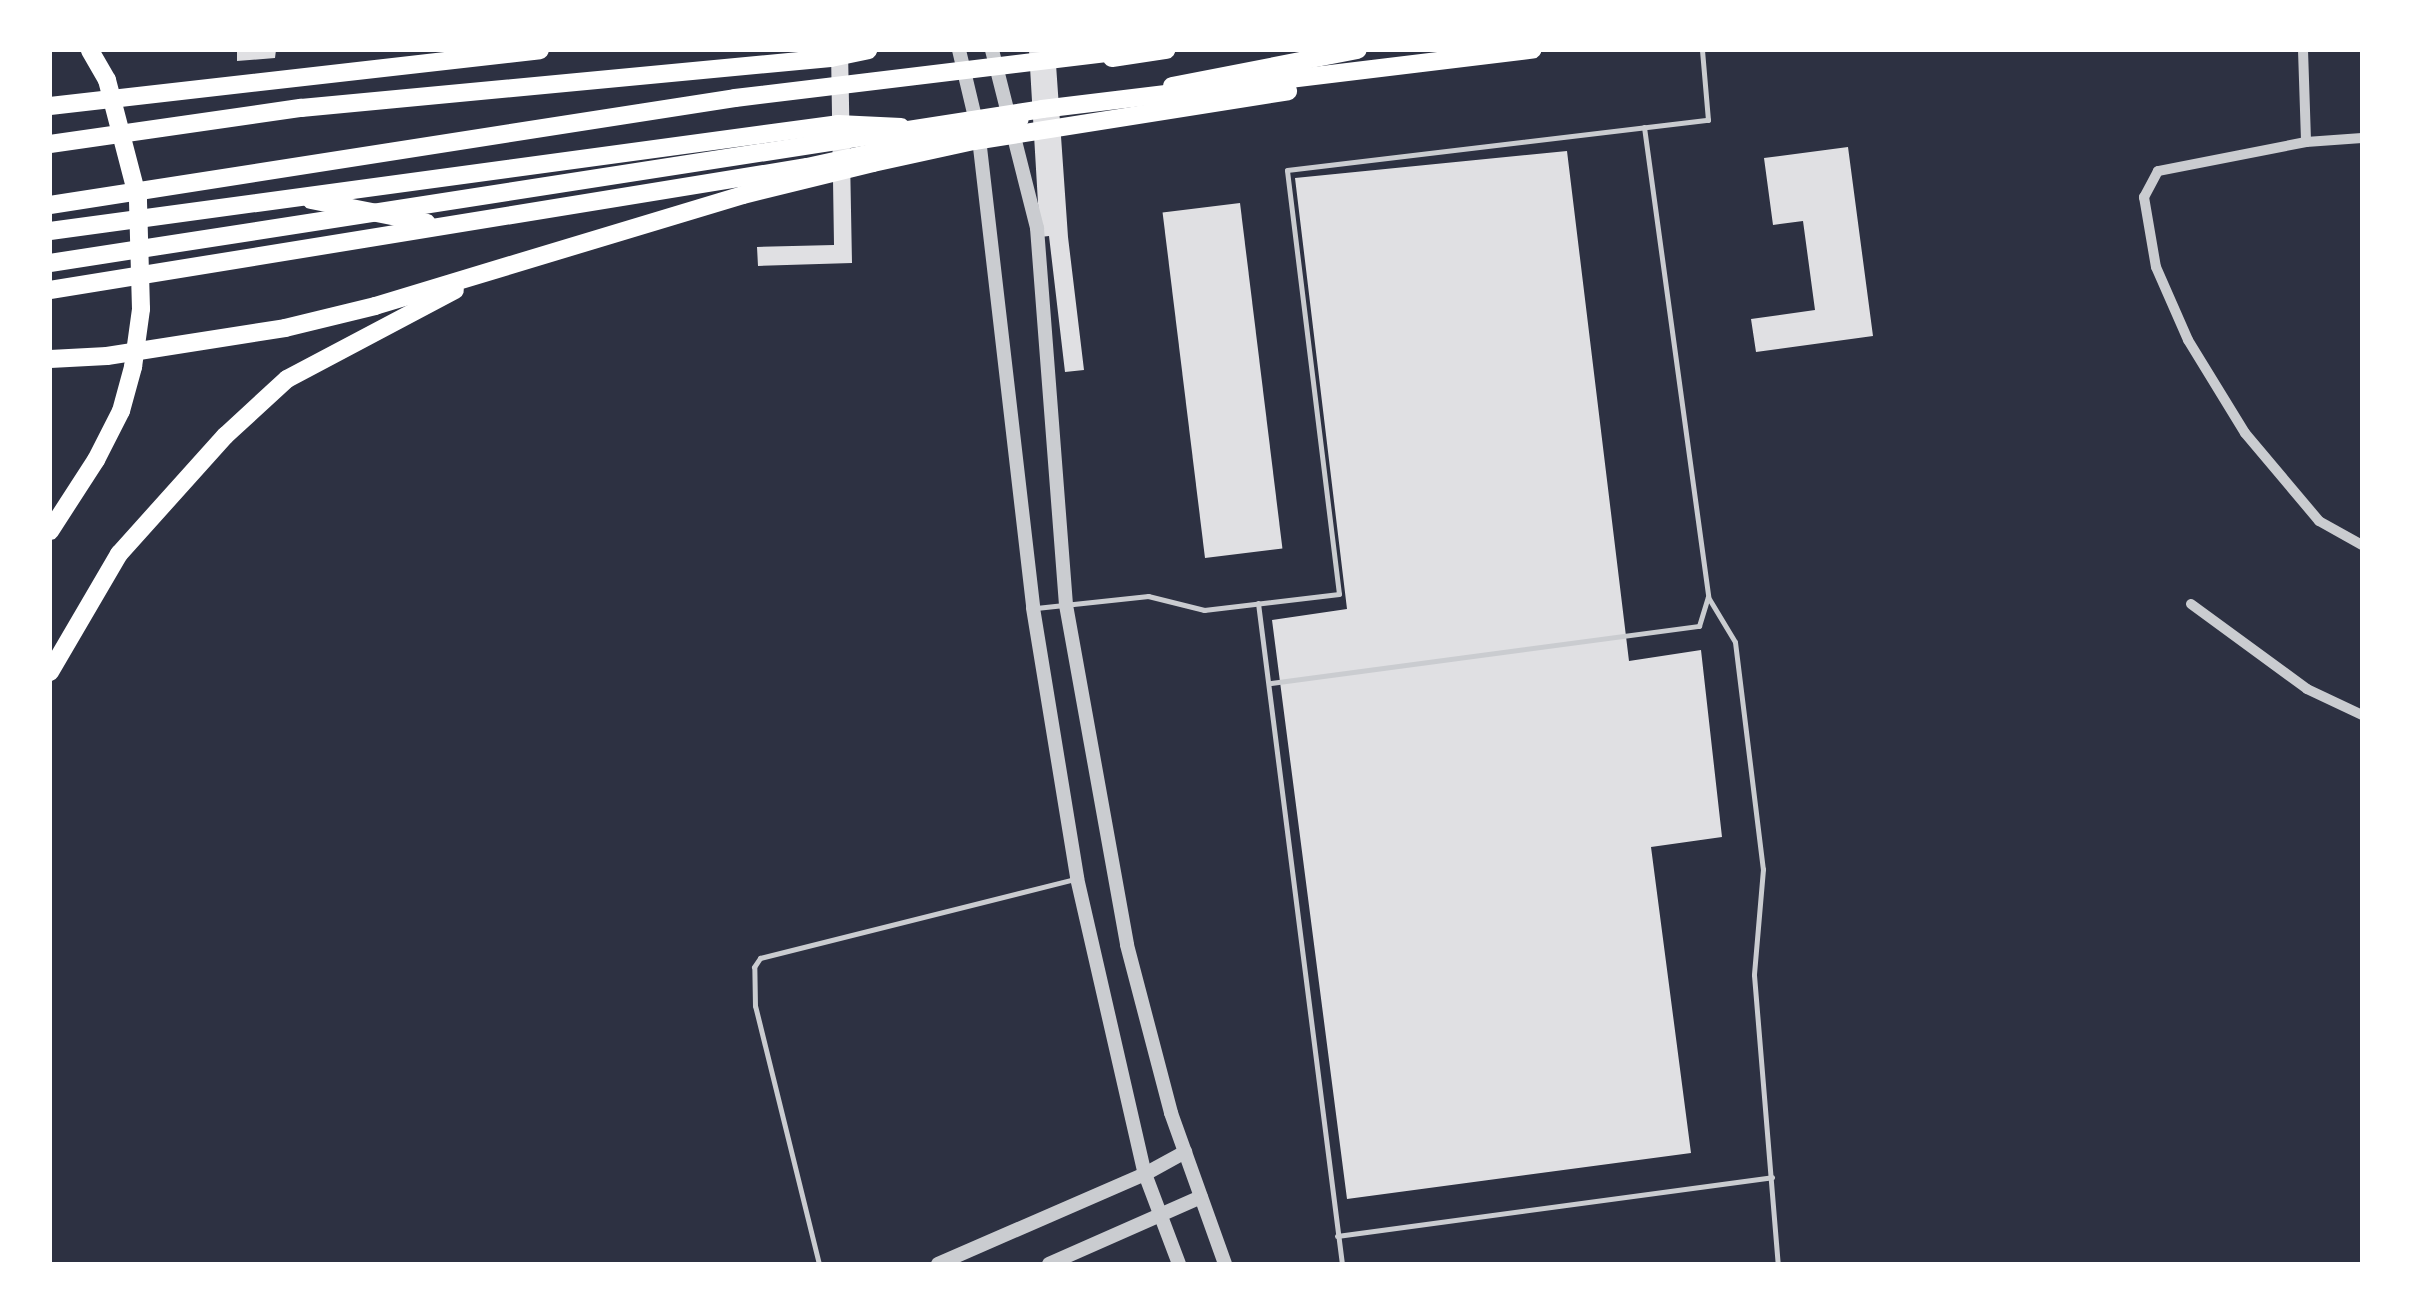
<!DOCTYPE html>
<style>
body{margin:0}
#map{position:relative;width:2412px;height:1314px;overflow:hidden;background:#2d3142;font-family:"Golos Text",sans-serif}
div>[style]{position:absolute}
.building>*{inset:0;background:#e0e0e3;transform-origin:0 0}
.service>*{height:5px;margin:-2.5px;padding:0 2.5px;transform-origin:2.5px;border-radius:2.5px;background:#caccd0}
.minor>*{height:10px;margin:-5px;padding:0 5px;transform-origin:5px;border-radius:5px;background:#caccd0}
.tertiary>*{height:14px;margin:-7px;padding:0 7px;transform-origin:7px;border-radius:7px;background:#caccd0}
.primary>*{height:18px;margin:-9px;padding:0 9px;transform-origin:9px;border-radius:9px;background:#fff}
.trunk>*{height:18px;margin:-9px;padding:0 9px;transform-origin:9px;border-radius:9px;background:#fff}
span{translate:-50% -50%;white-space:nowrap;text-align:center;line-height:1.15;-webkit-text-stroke:8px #fff;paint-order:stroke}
.frame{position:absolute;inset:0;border:52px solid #fff;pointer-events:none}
</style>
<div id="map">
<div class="building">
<div style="clip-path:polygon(237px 50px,276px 50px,275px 58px,237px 61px)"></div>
<div style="clip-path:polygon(831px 50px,848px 50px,852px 263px,758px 266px,757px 247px,834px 245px)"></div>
<div style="clip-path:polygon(1029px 50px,1055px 50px,1068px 237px,1084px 370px,1065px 372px,1049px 236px,1040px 237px)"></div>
<div style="clip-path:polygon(1848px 147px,1873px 336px,1756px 352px,1751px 319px,1815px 310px,1803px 221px,1773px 225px,1764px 158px)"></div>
<div style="clip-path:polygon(1567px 151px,1629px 661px,1701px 650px,1722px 837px,1651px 847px,1691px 1153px,1347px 1199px,1272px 620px,1347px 609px,1295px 178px)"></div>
<div style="left:1240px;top:203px;width:348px;height:78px;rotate:83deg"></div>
</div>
<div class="service">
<div style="left:1644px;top:127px;width:474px;rotate:82.2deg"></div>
<div style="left:1708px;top:597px;width:52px;rotate:59deg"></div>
<div style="left:1735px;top:642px;width:229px;rotate:83deg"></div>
<div style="left:1763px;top:869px;width:106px;rotate:94.9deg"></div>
<div style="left:1754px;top:975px;width:290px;rotate:85.3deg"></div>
<div style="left:1258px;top:603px;width:666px;rotate:82.76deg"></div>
<div style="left:1036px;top:608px;width:113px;rotate:-6.1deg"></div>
<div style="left:1148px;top:596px;width:58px;rotate:14deg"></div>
<div style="left:1204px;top:610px;width:136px;rotate:-6.8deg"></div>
<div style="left:1339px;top:594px;width:427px;rotate:-97deg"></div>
<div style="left:1287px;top:170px;width:424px;rotate:-6.8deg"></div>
<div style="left:1708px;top:120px;width:70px;rotate:-94.9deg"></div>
<div style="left:1271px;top:683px;width:432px;rotate:-7.6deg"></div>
<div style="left:1699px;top:626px;width:30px;rotate:-73deg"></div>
<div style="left:1337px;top:1236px;width:439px;rotate:-7.7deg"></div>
<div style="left:819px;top:1264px;width:266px;rotate:-103.9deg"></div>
<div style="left:755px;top:1006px;width:39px;rotate:-91deg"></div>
<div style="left:754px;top:967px;width:11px;rotate:-56deg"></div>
<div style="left:760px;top:958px;width:325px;rotate:-14.1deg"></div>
</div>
<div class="minor">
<div style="left:2303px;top:50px;width:92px;rotate:88.1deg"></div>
<div style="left:2362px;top:138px;width:56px;rotate:175.9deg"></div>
<div style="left:2306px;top:142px;width:151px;rotate:168.9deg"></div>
<div style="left:2158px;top:171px;width:30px;rotate:118deg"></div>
<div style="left:2144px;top:197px;width:71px;rotate:80.3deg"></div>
<div style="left:2156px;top:267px;width:80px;rotate:66.3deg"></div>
<div style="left:2188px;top:340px;width:109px;rotate:58.5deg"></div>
<div style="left:2245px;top:433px;width:115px;rotate:49.9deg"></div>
<div style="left:2319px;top:521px;width:49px;rotate:29.2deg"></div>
<div style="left:2191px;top:604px;width:144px;rotate:36.2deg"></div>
<div style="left:2307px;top:689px;width:61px;rotate:25.3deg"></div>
</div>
<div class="tertiary">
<div style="left:959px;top:50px;width:82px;rotate:76.6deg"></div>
<div style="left:978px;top:130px;width:481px;rotate:83.4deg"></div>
<div style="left:1033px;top:608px;width:274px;rotate:80.7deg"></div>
<div style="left:1077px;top:878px;width:304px;rotate:77.1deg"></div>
<div style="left:1145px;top:1174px;width:96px;rotate:69.3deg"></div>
<div style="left:992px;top:50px;width:184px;rotate:75.8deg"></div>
<div style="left:1037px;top:228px;width:378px;rotate:85.6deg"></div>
<div style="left:1066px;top:605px;width:345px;rotate:79.8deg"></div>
<div style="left:1127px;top:945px;width:174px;rotate:75.3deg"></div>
<div style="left:1171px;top:1113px;width:160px;rotate:70.3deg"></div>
<div style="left:938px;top:1264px;width:226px;rotate:-23.5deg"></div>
<div style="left:1145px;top:1174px;width:46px;rotate:-28.8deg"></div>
<div style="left:1049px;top:1264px;width:166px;rotate:-23.8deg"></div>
</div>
<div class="primary">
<div style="left:1112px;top:58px;width:55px;rotate:-8.4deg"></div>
<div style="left:1172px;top:86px;width:189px;rotate:-11deg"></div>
<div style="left:947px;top:128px;width:31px;rotate:4deg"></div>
<div style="left:978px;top:130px;width:43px;rotate:-14.7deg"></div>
<div style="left:50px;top:144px;width:254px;rotate:-8.2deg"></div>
<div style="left:301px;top:108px;width:532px;rotate:-5.39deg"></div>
<div style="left:831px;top:58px;width:38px;rotate:-12deg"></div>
<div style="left:311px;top:200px;width:118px;rotate:11.2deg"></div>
<div style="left:50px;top:231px;width:795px;rotate:-7.73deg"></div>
<div style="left:838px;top:124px;width:63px;rotate:2.7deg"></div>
<div style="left:50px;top:290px;width:767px;rotate:-9.23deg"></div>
<div style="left:807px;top:167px;width:160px;rotate:-12.3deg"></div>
</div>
<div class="trunk">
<div style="left:50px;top:106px;width:493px;rotate:-6.5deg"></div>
<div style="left:50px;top:205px;width:693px;rotate:-8.88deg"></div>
<div style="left:735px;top:98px;width:397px;rotate:-6.9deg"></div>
<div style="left:50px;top:263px;width:1004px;rotate:-8.82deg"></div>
<div style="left:1042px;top:109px;width:494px;rotate:-6.9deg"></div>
<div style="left:50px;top:359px;width:57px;rotate:-3deg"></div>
<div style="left:107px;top:356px;width:180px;rotate:-8.9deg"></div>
<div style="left:285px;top:328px;width:93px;rotate:-13.7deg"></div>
<div style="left:375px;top:306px;width:384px;rotate:-16.8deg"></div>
<div style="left:743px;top:195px;width:134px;rotate:-13.8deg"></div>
<div style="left:873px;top:163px;width:103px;rotate:-12.3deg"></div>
<div style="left:974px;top:141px;width:318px;rotate:-9deg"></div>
<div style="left:50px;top:531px;width:85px;rotate:-57.1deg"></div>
<div style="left:96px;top:460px;width:55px;rotate:-63deg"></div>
<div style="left:121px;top:411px;width:46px;rotate:-74.7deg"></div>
<div style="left:133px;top:367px;width:59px;rotate:-82.1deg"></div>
<div style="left:141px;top:309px;width:110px;rotate:-91.6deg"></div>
<div style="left:138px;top:199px;width:123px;rotate:-104.6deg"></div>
<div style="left:107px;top:80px;width:34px;rotate:-120deg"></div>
<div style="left:50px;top:672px;width:137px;rotate:-59.7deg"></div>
<div style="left:119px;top:554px;width:159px;rotate:-48.1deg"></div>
<div style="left:225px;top:436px;width:84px;rotate:-42.6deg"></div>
<div style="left:287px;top:379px;width:190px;rotate:-27.9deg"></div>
</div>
<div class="frame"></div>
</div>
